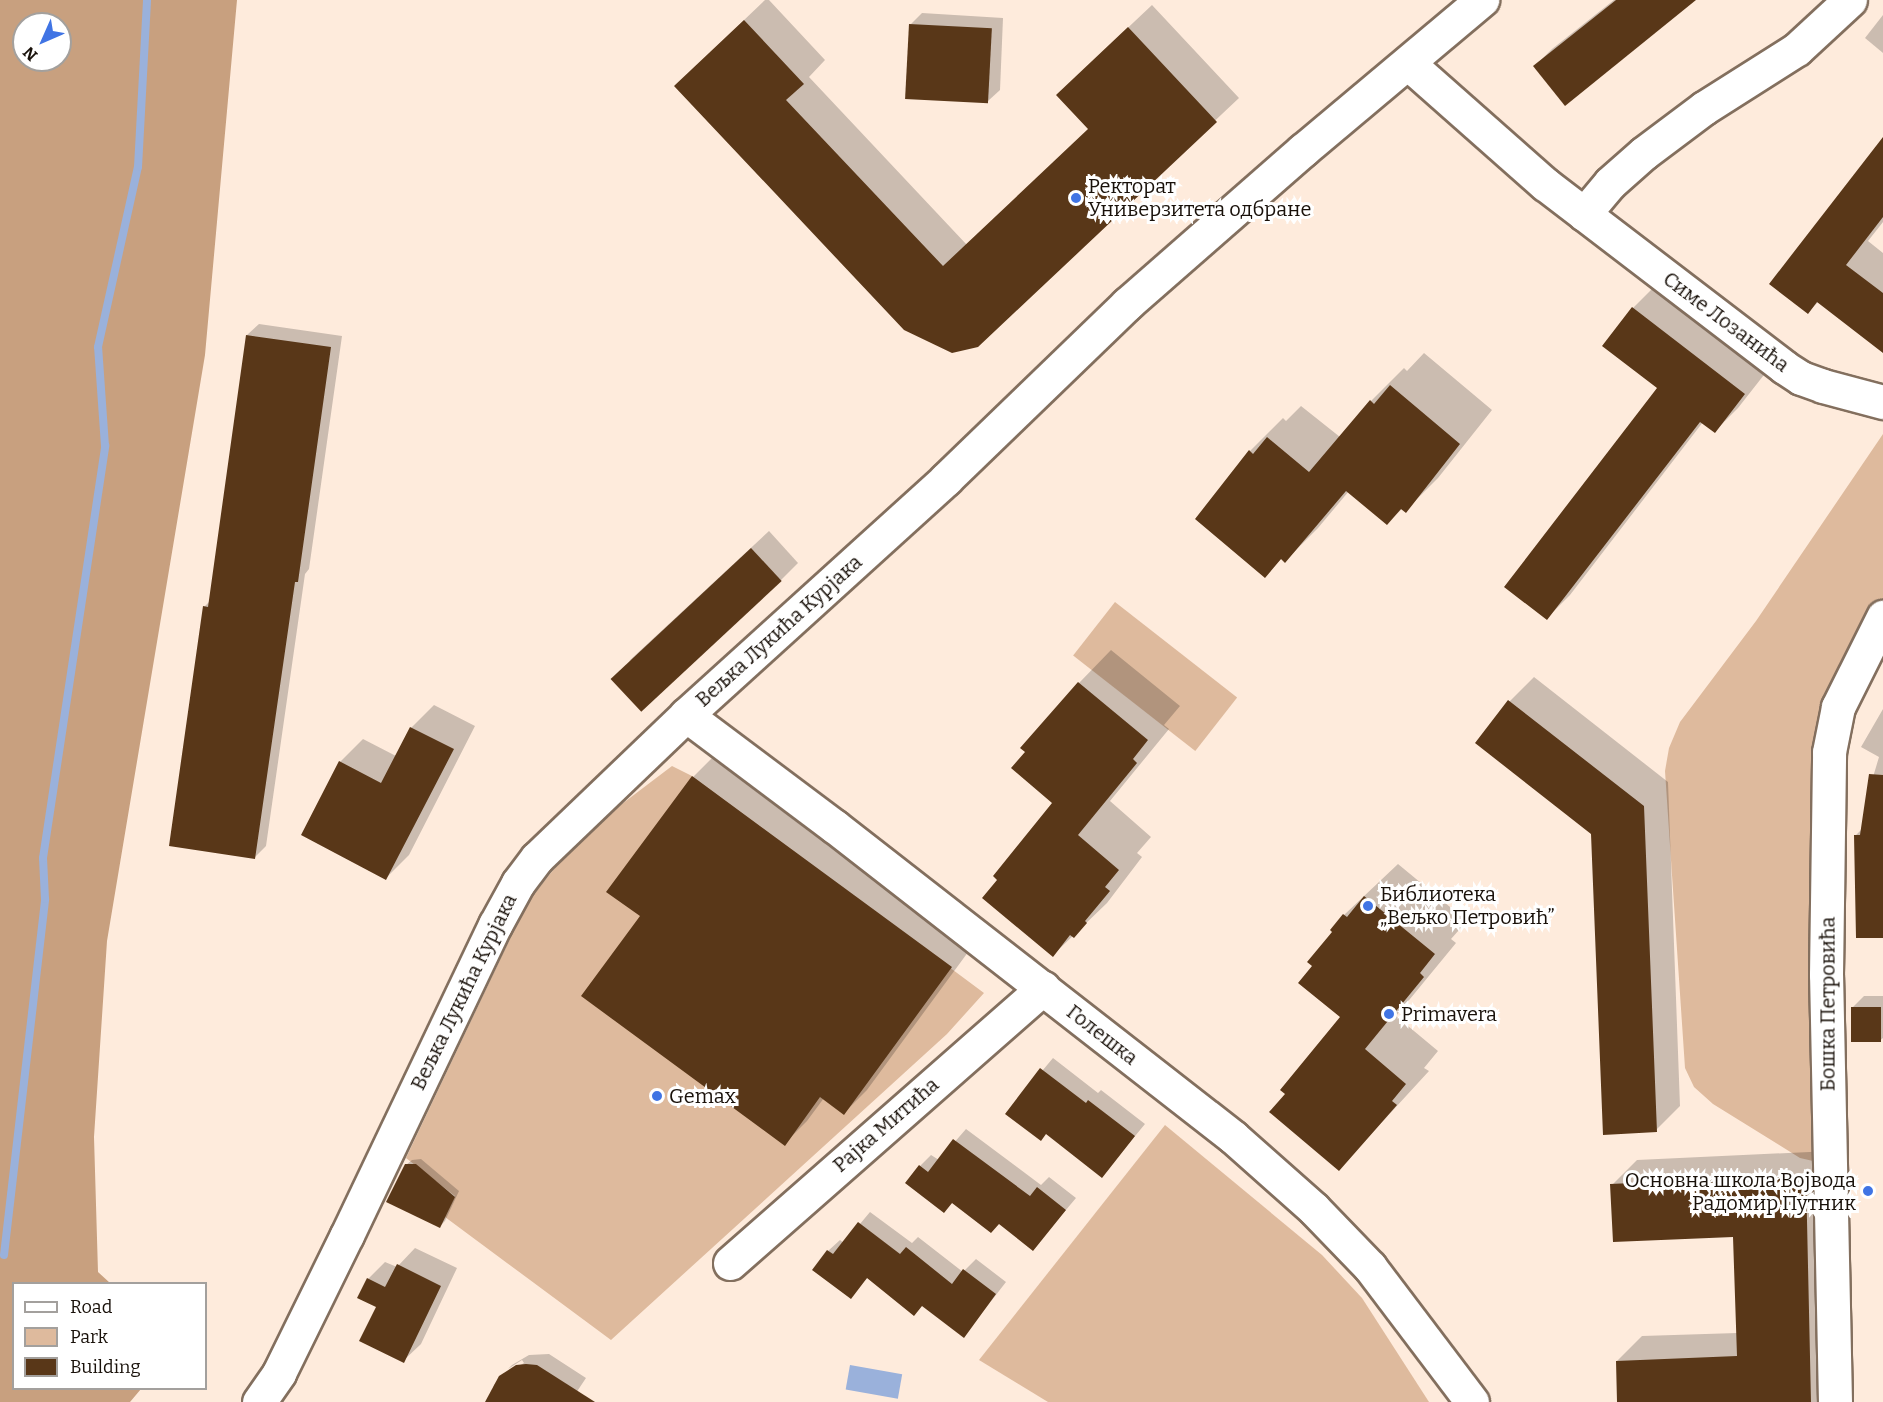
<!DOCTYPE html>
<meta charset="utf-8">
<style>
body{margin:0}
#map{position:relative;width:1883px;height:1402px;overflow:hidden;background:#feebdc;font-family:Bitter,serif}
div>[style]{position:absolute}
.green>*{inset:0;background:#deba9d;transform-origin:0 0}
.forest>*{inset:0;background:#c8a07f}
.water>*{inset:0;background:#9ab1db;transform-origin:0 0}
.shadow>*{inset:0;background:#0003}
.stream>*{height:8px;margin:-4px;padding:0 4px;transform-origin:4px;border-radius:4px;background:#9ab1db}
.building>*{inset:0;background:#593718;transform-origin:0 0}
.roads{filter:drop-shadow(2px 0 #836f5e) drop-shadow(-2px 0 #836f5e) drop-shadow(0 2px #836f5e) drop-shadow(0 -2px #836f5e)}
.minor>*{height:33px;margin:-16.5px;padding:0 16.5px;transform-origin:16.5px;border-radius:16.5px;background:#fff}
.tertiary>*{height:33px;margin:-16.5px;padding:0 16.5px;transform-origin:16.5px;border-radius:16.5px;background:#fff}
.dots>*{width:16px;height:16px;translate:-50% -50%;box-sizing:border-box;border:3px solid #fff;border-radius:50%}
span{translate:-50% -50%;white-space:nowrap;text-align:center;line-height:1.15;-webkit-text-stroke:6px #fff;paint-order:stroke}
.poi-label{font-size:20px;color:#19110a}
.left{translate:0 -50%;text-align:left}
.right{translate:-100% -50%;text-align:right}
.street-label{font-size:20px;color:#19110a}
.legend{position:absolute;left:12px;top:1282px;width:195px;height:108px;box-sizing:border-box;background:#fff;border:2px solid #a3a09d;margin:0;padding:8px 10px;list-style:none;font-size:18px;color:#19110a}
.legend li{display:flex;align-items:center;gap:12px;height:30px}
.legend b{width:30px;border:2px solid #a3a09d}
.north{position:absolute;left:12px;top:12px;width:60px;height:60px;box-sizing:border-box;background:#fff;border:2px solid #a3a09d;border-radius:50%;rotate:225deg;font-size:16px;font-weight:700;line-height:24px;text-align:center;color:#19110a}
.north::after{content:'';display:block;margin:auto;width:21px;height:27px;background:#4074e4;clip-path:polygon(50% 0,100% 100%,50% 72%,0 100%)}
</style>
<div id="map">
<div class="green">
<div style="clip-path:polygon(1883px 434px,1883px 617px,1838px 707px,1830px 1159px,1813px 1161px,1800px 1158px,1713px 1104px,1694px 1087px,1685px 1068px,1665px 771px,1669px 748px,1680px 722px,1756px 621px)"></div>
<div style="left:1115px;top:602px;width:155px;height:68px;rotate:38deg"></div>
<div style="clip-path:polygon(672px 766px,692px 776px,984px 993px,947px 1034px,611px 1340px,445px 1217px,455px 1196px,406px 1158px,527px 903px,581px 835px)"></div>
<div style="clip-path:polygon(1165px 1125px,1322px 1255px,1362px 1298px,1429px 1402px,1048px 1402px,979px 1360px)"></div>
</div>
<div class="forest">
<div style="clip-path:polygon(evenodd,0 0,237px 0,205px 355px,107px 941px,94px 1137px,98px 1272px,110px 1283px,14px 1284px,14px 1388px,141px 1389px,130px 1402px,0 1402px,0 0,24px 24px,60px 24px,60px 60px,24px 60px,24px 24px)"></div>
</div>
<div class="water">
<div style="left:850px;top:1365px;width:53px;height:25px;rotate:10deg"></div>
</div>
<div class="shadow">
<div style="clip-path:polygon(765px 0,769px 0,825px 60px,809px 77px,967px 245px,1090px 129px,1081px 72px,1152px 5px,1239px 98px,977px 345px,699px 63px)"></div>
<div style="clip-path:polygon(1614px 0,1693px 0,1535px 66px,1552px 49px)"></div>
<div style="clip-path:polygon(922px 13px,1003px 18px,1000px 90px,988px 101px,910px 25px)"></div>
<div style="clip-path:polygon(1883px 15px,1883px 53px,1865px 38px)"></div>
<div style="clip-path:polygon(1883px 140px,1883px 222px,1868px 241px,1883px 253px,1883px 351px,1819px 301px,1808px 312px)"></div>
<div style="clip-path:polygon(1656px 285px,1767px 371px,1738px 408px,1715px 431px,1703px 422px,1570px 595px,1547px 618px,1659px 388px,1604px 345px,1633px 308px)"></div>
<div style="clip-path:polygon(259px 324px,342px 336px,309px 569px,305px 574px,266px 846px,255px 857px,204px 607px,211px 600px,247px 335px)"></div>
<div style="clip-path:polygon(1424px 353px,1492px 410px,1438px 478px,1406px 510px,1403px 508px,1387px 523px,1349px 491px,1318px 528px,1285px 561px,1282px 558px,1265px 576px,1250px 451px,1283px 418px,1286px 421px,1301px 406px,1340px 437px,1371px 401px,1404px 368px,1407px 371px)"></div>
<div style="clip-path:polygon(769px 531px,798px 563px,781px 580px,629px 661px)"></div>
<div style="clip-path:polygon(1111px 650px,1180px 706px,1164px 725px,1169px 729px,1110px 801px,1151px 837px,1137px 853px,1142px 857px,1107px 903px,1053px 955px,1054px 803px,1079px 683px)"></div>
<div style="clip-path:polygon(1534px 677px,1668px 782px,1680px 1106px,1656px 1130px,1593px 833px,1477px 743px,1510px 701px)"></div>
<div style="clip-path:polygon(434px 705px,475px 726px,409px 855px,386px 878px,340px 762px,363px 739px,396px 756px,411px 728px)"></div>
<div style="clip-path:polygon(1883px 709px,1883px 937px,1856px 835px,1863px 828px,1870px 787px,1879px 757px,1861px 747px)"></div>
<div style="clip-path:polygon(716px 754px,974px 944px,867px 1090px,844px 1113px,824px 1098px,807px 1121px,784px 1144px,642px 916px,693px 777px)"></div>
<div style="clip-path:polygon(1398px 864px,1467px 921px,1451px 939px,1456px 943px,1396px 1016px,1438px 1051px,1424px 1068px,1429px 1071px,1339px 1169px,1287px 1094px,1342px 1017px,1314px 965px,1344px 915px)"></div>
<div style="clip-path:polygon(1864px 996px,1883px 996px,1883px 1038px,1879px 1041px,1853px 1007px)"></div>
<div style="clip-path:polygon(1053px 1058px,1098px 1093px,1101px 1090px,1145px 1124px,1102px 1176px,1047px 1133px,1007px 1113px)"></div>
<div style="clip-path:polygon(966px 1129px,1041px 1185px,1049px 1177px,1076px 1198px,1033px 1249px,1000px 1222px,953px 1202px,944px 1211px,920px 1166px,931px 1155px,939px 1160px)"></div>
<div style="clip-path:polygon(1830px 1151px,1819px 1402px,1619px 1402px,1617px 1361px,1642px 1336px,1737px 1333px,1734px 1235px,1612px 1185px,1637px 1160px)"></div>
<div style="clip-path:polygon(421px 1159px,459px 1191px,445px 1221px,440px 1226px,406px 1165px,412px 1160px)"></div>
<div style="clip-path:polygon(870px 1212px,912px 1243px,918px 1237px,963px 1272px,976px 1259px,1006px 1282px,964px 1336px,923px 1305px,868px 1277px,850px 1297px,828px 1251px,840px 1240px,844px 1243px)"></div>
<div style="clip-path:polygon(415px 1248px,457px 1268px,421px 1344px,403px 1361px,368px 1279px,385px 1262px,397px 1267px)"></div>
<div style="clip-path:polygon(549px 1354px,586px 1378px,570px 1402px,489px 1402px,494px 1385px,500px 1377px,524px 1363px,522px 1360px,508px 1369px,512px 1365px,529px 1355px)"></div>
</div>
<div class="stream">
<div style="left:4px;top:1255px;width:358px;rotate:-83.4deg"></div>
<div style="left:45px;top:899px;width:41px;rotate:-92.8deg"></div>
<div style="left:43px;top:858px;width:417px;rotate:-81.4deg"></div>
<div style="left:105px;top:446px;width:99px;rotate:-94deg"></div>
<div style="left:98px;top:347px;width:184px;rotate:-77.5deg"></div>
<div style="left:138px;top:167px;width:167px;rotate:-86.9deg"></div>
</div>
<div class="building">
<div style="clip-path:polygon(1616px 0,1696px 0,1565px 106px,1533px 66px)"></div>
<div style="clip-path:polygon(744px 20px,804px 84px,786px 100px,943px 266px,1088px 129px,1056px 95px,1128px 27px,1217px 122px,978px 347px,952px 353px,904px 330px,674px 86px)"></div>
<div style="left:909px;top:24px;width:83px;height:75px;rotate:3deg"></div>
<div style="clip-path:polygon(1883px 137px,1883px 217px,1846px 265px,1883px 293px,1883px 353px,1817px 302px,1808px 314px,1769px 284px)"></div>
<div style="clip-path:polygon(1632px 307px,1745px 394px,1715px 433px,1700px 422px,1547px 620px,1504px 587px,1657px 388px,1602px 346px)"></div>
<div style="clip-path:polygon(246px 335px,331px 347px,298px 582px,295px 582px,255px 859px,169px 846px,203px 606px,208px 607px)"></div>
<div style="clip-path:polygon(1390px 385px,1460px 444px,1406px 513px,1401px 509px,1387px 525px,1346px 491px,1285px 563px,1281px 559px,1265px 578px,1195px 519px,1249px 450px,1253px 454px,1267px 437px,1309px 472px,1370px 400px,1374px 404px)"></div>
<div style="left:751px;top:548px;width:45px;height:192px;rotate:47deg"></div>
<div style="clip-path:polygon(1078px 682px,1148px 740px,1133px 759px,1137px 763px,1078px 835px,1119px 870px,1105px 887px,1110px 891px,1085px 921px,1087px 923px,1074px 938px,1070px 935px,1053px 957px,982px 898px,997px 880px,993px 876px,1052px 803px,1011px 768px,1025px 752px,1020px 748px)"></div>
<div style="clip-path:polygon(1508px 700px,1644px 806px,1657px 1132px,1603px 1135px,1591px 834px,1475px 743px)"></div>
<div style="clip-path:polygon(410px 727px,454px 749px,386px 880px,301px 835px,339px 761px,381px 783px)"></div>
<div style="clip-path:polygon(1869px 774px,1883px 775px,1883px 938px,1856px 938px,1854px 835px,1860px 835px)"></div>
<div style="clip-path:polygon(692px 776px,952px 967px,844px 1115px,820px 1097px,785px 1146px,581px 996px,640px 916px,606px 892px)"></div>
<div style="clip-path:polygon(1364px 896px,1435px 954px,1420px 973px,1424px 977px,1365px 1049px,1406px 1084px,1392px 1101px,1397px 1105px,1339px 1171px,1269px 1112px,1285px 1094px,1280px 1090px,1340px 1017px,1298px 983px,1312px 966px,1307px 962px,1332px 932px,1330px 930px,1343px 914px,1347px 917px)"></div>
<div style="left:1851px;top:1007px;width:30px;height:35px"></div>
<div style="clip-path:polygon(1040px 1068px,1086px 1103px,1088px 1100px,1135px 1136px,1102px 1178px,1046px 1134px,1041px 1141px,1005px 1114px)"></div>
<div style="clip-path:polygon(953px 1139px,1030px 1196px,1037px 1187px,1066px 1210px,1033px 1251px,999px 1224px,991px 1233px,952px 1203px,944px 1213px,905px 1183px,919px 1165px,928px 1172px)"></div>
<div style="clip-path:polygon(405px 1164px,416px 1164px,455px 1197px,440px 1228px,386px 1202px)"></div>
<div style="clip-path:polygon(1806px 1175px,1811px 1402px,1617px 1402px,1616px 1361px,1737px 1356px,1733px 1237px,1613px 1242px,1610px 1184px)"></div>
<div style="clip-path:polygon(858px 1222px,900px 1254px,906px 1247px,952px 1284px,963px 1269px,996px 1294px,964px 1338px,922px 1306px,914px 1316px,867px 1278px,851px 1299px,812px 1270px,827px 1250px,833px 1254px)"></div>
<div style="clip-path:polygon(397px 1264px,441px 1286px,404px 1363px,359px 1341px,376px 1307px,357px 1298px,367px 1278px,385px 1287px)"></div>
<div style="clip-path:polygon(526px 1364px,537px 1365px,595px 1402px,485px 1402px,499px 1376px,516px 1365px)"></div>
</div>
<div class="roads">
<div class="minor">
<div style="left:1408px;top:63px;width:183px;rotate:41.5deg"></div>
<div style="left:1545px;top:184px;width:301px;rotate:37.4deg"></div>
<div style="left:1784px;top:367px;width:20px;rotate:33deg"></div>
<div style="left:1801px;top:378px;width:23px;rotate:20deg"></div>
<div style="left:1823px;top:386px;width:62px;rotate:14.9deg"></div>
<div style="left:1584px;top:214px;width:40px;rotate:-50deg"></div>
<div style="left:1610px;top:183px;width:45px;rotate:-41.4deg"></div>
<div style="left:1644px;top:153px;width:75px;rotate:-36.9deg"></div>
<div style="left:1704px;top:108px;width:110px;rotate:-32.4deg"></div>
<div style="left:1797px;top:49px;width:72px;rotate:-42.8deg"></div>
<div style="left:686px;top:715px;width:185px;rotate:36.9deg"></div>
<div style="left:834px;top:826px;width:506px;rotate:37.93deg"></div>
<div style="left:1233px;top:1137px;width:108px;rotate:41.6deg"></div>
<div style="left:1314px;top:1209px;width:81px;rotate:46deg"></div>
<div style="left:1370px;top:1267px;width:169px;rotate:52.9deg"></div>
<div style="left:730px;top:1263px;width:417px;rotate:-41.3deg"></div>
<div style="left:1835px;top:1402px;width:427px;rotate:-91.2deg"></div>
<div style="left:1826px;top:975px;width:223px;rotate:-89.2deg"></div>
<div style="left:1829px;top:752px;width:46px;rotate:-78.7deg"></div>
<div style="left:1838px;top:707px;width:101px;rotate:-63.4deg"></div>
</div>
<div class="tertiary">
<div style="left:259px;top:1402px;width:35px;rotate:-55deg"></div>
<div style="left:279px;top:1373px;width:154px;rotate:-63.8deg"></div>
<div style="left:347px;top:1235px;width:344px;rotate:-64.5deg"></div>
<div style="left:495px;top:925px;width:48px;rotate:-61.3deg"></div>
<div style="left:518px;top:883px;width:31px;rotate:-53deg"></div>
<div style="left:537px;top:858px;width:207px;rotate:-43.8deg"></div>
<div style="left:686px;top:715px;width:351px;rotate:-42.2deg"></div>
<div style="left:946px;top:479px;width:252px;rotate:-44deg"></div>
<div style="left:1127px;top:304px;width:234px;rotate:-41.2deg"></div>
<div style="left:1303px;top:150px;width:234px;rotate:-40deg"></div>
</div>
</div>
<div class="dots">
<div style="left:1076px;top:198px;background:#4074e4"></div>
<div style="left:1368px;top:906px;background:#4074e4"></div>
<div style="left:1389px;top:1014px;background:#4074e4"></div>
<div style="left:657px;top:1096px;background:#4074e4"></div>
<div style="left:1868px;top:1191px;background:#4074e4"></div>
</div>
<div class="poi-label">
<span class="left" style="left:1088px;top:198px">Ректорат<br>Универзитета одбране</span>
<span class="left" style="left:1380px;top:906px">Библиотека<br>„Вељко Петровић”</span>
<span class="left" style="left:1401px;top:1014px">Primavera</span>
<span class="left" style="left:669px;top:1096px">Gemax</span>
<span class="right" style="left:1856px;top:1192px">Основна школа Војвода<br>Радомир Путник</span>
</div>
<div class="street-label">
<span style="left:1726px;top:322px;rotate:37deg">Симе Лозанића</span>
<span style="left:779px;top:631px;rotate:-42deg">Вељка Лукића Курјака</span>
<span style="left:464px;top:992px;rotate:-64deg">Вељка Лукића Курјака</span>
<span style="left:1828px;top:1004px;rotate:-90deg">Бошка Петровића</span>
<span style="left:1102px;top:1035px;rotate:38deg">Голешка</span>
<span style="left:886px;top:1125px;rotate:-41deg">Рајка Митића</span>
</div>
<ul class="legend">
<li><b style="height:8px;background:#fff"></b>Road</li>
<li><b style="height:16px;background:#deba9d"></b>Park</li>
<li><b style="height:16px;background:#593718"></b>Building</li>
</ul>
<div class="north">N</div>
</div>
